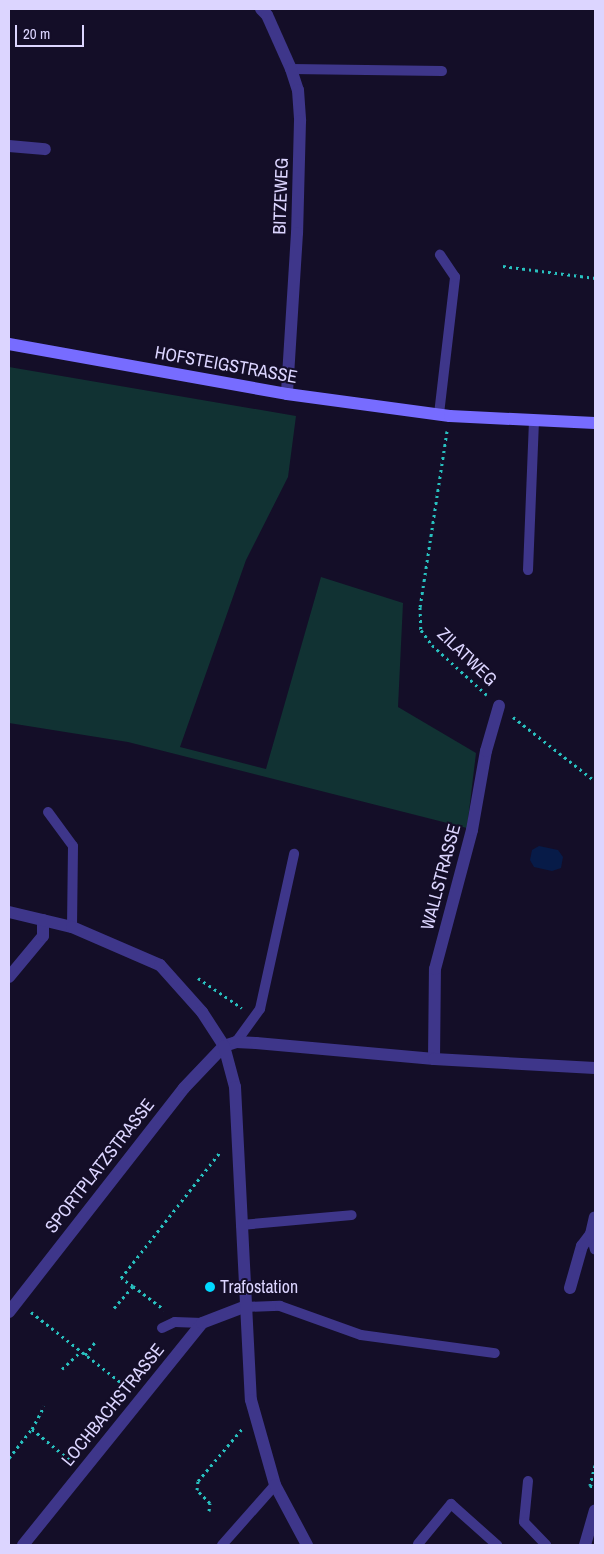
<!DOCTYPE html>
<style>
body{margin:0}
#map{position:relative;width:604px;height:1554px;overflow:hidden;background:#140e28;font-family:"Archivo Narrow",sans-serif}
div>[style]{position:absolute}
.green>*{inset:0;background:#113233}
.water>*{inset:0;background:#071b48}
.path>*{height:3px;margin-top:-1.5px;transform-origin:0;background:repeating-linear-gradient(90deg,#28c0bf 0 2.5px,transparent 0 6.5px)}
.service>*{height:10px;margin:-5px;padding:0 5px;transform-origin:5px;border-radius:5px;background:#3e368a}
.minor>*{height:12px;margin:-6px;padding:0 6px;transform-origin:6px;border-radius:6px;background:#3e368a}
.tertiary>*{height:12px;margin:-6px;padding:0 6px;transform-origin:6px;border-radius:6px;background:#3e368a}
.secondary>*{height:12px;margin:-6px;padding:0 6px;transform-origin:6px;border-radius:6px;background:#776cff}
.dots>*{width:14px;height:14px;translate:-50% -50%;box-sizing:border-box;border:2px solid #140e28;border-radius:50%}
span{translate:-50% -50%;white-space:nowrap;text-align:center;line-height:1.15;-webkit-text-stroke:4px #140e28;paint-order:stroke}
.street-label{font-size:18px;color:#dcd5ff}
.poi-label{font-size:18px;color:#dcd5ff}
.left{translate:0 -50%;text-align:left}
.frame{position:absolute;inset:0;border:10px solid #dcd5ff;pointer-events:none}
.scale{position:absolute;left:15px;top:25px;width:69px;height:22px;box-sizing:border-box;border:2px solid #dcd5ff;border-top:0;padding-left:6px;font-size:15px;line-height:18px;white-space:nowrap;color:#dcd5ff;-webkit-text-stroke:4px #140e28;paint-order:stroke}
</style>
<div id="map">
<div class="green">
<div style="clip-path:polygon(9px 367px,296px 416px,288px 477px,246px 560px,180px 747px,266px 769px,321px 577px,403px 603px,398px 707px,476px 753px,467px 828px,128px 742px,9px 723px)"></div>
</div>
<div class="water">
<div style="clip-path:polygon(539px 846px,558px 850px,563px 857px,561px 868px,552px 871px,534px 867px,530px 860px,532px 850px)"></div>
</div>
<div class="path">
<div style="left:503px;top:266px;width:93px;rotate:7.4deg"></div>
<div style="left:447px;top:431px;width:178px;rotate:98.7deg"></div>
<div style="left:420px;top:607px;width:23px;rotate:88deg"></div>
<div style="left:421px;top:630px;width:19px;rotate:54deg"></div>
<div style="left:432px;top:645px;width:74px;rotate:42.3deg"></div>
<div style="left:513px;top:717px;width:104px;rotate:38deg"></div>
<div style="left:198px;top:978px;width:53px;rotate:34.3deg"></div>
<div style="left:133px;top:1286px;width:14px;rotate:-146deg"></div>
<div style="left:121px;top:1278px;width:160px;rotate:-51.8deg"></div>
<div style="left:114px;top:1308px;width:29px;rotate:-49deg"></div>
<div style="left:133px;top:1286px;width:39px;rotate:37deg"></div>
<div style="left:31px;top:1312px;width:123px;rotate:38.1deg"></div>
<div style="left:85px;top:1355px;width:18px;rotate:-52deg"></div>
<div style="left:62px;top:1369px;width:26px;rotate:-43deg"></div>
<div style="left:32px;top:1429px;width:26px;rotate:-62deg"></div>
<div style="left:9px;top:1458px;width:37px;rotate:-52deg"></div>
<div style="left:32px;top:1429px;width:50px;rotate:39.4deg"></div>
<div style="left:595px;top:1465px;width:21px;rotate:104deg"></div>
<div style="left:590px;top:1485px;width:6px;rotate:39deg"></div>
<div style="left:209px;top:1511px;width:8px;rotate:-83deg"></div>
<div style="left:210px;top:1503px;width:18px;rotate:-135deg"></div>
<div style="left:197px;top:1490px;width:9px;rotate:-84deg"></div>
<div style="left:198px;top:1481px;width:68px;rotate:-49.8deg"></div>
</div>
<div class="service">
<div style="left:291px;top:69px;width:151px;rotate:0.8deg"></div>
<div style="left:439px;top:414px;width:138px;rotate:-83.3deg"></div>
<div style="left:455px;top:277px;width:27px;rotate:-124deg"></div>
<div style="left:528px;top:570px;width:148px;rotate:-87.7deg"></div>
<div style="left:48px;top:812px;width:42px;rotate:53.7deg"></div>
<div style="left:73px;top:846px;width:81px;rotate:90.7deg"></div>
<div style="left:236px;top:1042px;width:41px;rotate:-54deg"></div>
<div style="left:260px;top:1009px;width:159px;rotate:-77.6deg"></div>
<div style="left:241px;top:1225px;width:111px;rotate:-5.1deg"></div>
<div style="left:591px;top:1234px;width:16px;rotate:76deg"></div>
<div style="left:244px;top:1307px;width:36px;rotate:-2deg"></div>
<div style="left:280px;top:1306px;width:86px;rotate:19.7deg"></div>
<div style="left:361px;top:1335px;width:135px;rotate:7.7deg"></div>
<div style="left:162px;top:1328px;width:14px;rotate:-25deg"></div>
<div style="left:175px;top:1322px;width:27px;rotate:2deg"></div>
<div style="left:528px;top:1481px;width:41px;rotate:95.6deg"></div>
<div style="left:524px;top:1522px;width:32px;rotate:46deg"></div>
<div style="left:418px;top:1544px;width:52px;rotate:-50.5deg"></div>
<div style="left:451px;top:1504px;width:62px;rotate:41.7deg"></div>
<div style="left:222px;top:1545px;width:80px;rotate:-48.5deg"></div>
</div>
<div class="minor">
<div style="left:261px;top:9px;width:8px;rotate:45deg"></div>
<div style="left:267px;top:15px;width:59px;rotate:66deg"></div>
<div style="left:291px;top:69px;width:22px;rotate:72deg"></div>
<div style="left:298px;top:90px;width:31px;rotate:86deg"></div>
<div style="left:300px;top:121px;width:112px;rotate:91.5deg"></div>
<div style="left:297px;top:233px;width:161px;rotate:93.6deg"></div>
<div style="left:9px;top:146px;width:36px;rotate:5deg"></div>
<div style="left:9px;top:977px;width:53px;rotate:-50.3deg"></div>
<div style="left:43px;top:936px;width:16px;rotate:-90deg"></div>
<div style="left:434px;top:1059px;width:90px;rotate:-89.4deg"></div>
<div style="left:435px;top:969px;width:144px;rotate:-75.1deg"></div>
<div style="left:472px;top:830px;width:80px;rotate:-80deg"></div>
<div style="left:486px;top:751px;width:47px;rotate:-73.9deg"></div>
<div style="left:570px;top:1288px;width:44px;rotate:-74.1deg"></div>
<div style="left:582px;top:1246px;width:15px;rotate:-53deg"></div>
<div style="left:591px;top:1234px;width:17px;rotate:-77deg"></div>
<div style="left:9px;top:1312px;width:284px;rotate:-52deg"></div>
<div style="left:184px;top:1088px;width:58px;rotate:-46.4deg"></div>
<div style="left:224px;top:1046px;width:13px;rotate:-18deg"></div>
<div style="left:236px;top:1042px;width:20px;rotate:3deg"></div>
<div style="left:256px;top:1043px;width:179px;rotate:5.1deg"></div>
<div style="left:434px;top:1059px;width:161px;rotate:3.2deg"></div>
<div style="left:23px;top:1545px;width:285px;rotate:-51.1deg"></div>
<div style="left:202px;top:1323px;width:45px;rotate:-20.9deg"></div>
<div style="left:585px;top:1545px;width:36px;rotate:-74deg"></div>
</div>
<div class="tertiary">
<div style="left:9px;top:912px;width:65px;rotate:13.4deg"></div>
<div style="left:72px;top:927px;width:96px;rotate:23.4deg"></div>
<div style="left:160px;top:965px;width:63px;rotate:48.2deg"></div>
<div style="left:202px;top:1012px;width:40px;rotate:57.1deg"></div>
<div style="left:224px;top:1046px;width:42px;rotate:75deg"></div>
<div style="left:235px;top:1087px;width:313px;rotate:87.1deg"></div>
<div style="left:251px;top:1400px;width:88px;rotate:74.2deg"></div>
<div style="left:275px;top:1485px;width:68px;rotate:61.9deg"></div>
</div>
<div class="secondary">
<div style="left:9px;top:344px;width:282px;rotate:10.2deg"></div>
<div style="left:287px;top:394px;width:164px;rotate:7.7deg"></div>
<div style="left:450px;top:416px;width:145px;rotate:2.8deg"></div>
</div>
<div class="dots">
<div style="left:210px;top:1287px;background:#01d9ff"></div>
</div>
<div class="street-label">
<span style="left:281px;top:196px;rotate:-88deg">BITZEWEG</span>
<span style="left:226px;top:365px;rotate:10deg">HOFSTEIGSTRASSE</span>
<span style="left:467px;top:657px;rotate:44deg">ZILATWEG</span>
<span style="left:441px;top:877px;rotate:-75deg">WALLSTRASSE</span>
<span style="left:100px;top:1166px;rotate:-52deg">SPORTPLATZSTRASSE</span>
<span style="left:113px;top:1405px;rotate:-51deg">LOCHBACHSTRASSE</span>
</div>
<div class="poi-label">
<span class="left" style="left:220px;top:1287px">Trafostation</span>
</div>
<div class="frame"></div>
<div class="scale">20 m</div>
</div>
